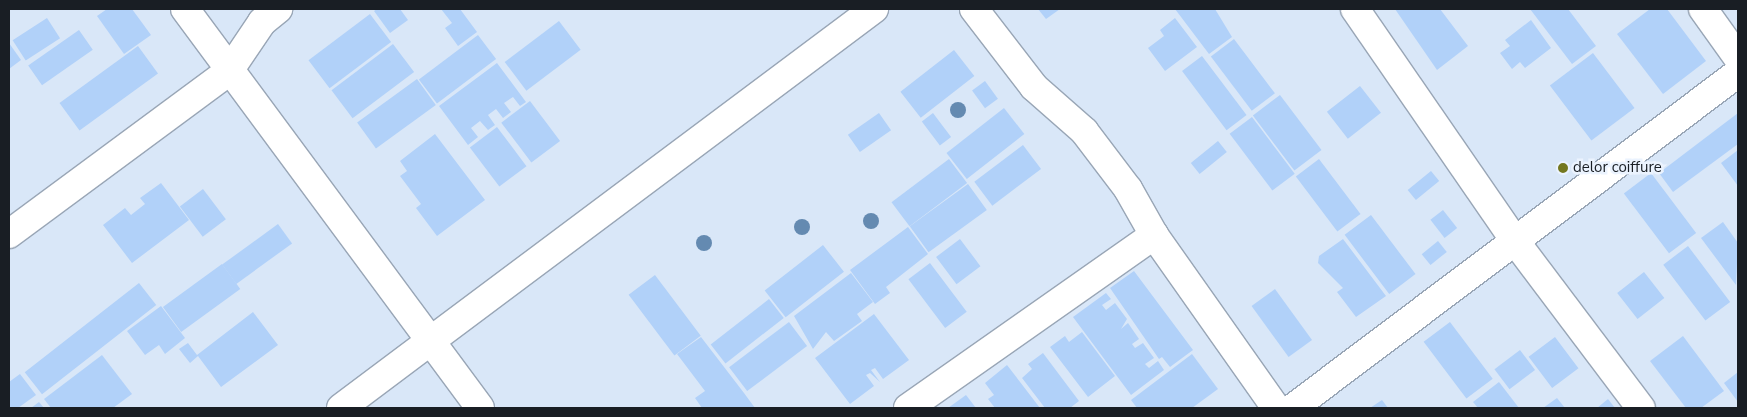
<!DOCTYPE html>
<style>
body{margin:0}
#map{position:relative;width:1747px;height:417px;overflow:hidden;background:#d9e7f8;font-family:"Nunito Sans",sans-serif}
div>[style]{position:absolute}
.building>*{inset:0;background:#b1d1f9;transform-origin:0 0}
.roads{filter:drop-shadow(1px 0 #99a6b6) drop-shadow(-1px 0 #99a6b6) drop-shadow(0 1px #99a6b6) drop-shadow(0 -1px #99a6b6)}
.minor>*{height:28px;margin:-14px;padding:0 14px;transform-origin:14px;border-radius:14px;background:#fff}
.trees>*{width:16px;height:16px;margin:-8px;border-radius:50%;background:#648ab1}
.dots>*{width:14px;height:14px;translate:-50% -50%;box-sizing:border-box;border:2px solid #ebf3fe;border-radius:50%}
span{translate:-50% -50%;white-space:nowrap;text-align:center;line-height:1.15;-webkit-text-stroke:5px #ebf3fe;paint-order:stroke}
.poi-label{font-size:15px;color:#191e24}
.left{translate:0 -50%;text-align:left}
.frame{position:absolute;inset:0;border:10px solid #191e24;pointer-events:none}
</style>
<div id="map">
<div class="building">
<div style="clip-path:polygon(107px 9px,132px 9px,151px 35px,124px 54px,97px 16px)"></div>
<div style="clip-path:polygon(377px 9px,400px 9px,408px 20px,390px 33px,374px 11px)"></div>
<div style="clip-path:polygon(441px 9px,460px 9px,477px 32px,458px 46px,445px 28px,452px 23px)"></div>
<div style="clip-path:polygon(1038px 9px,1060px 9px,1046px 19px)"></div>
<div style="clip-path:polygon(1175px 9px,1215px 9px,1232px 37px,1209px 54px)"></div>
<div style="clip-path:polygon(1395px 9px,1440px 9px,1468px 46px,1437px 70px)"></div>
<div style="clip-path:polygon(1530px 9px,1568px 9px,1596px 46px,1572px 64px)"></div>
<div style="clip-path:polygon(1650px 9px,1667px 9px,1706px 61px,1663px 94px,1617px 34px)"></div>
<div style="left:370px;top:14px;width:35px;height:77px;rotate:53deg"></div>
<div style="left:47px;top:18px;width:24px;height:41px;rotate:57deg"></div>
<div style="clip-path:polygon(1175px 18px,1197px 47px,1165px 71px,1148px 48px,1164px 36px,1160px 30px)"></div>
<div style="clip-path:polygon(1531px 20px,1551px 48px,1525px 68px,1520px 62px,1512px 69px,1500px 53px,1510px 46px,1505px 40px)"></div>
<div style="left:559px;top:21px;width:36px;height:68px;rotate:53deg"></div>
<div style="left:79px;top:30px;width:24px;height:62px;rotate:55deg"></div>
<div style="left:478px;top:35px;width:30px;height:74px;rotate:53deg"></div>
<div style="left:1234px;top:39px;width:68px;height:29px;rotate:53deg"></div>
<div style="clip-path:polygon(9px 43px,21px 60px,9px 69px)"></div>
<div style="left:393px;top:44px;width:35px;height:77px;rotate:53deg"></div>
<div style="left:138px;top:46px;width:34px;height:97px;rotate:54deg"></div>
<div style="left:954px;top:50px;width:33px;height:68px;rotate:52deg"></div>
<div style="left:1593px;top:53px;width:69px;height:54px;rotate:53deg"></div>
<div style="left:1202px;top:56px;width:74px;height:25px;rotate:53deg"></div>
<div style="clip-path:polygon(497px 63px,526px 102px,520px 106px,513px 97px,504px 103px,511px 112px,503px 118px,496px 109px,488px 115px,495px 125px,488px 130px,480px 121px,471px 128px,478px 137px,468px 145px,439px 106px)"></div>
<div style="left:417px;top:79px;width:32px;height:74px;rotate:54deg"></div>
<div style="left:985px;top:81px;width:22px;height:16px;rotate:54deg"></div>
<div style="left:1360px;top:86px;width:34px;height:42px;rotate:52deg"></div>
<div style="left:1280px;top:95px;width:69px;height:34px;rotate:53deg"></div>
<div style="left:530px;top:101px;width:50px;height:36px;rotate:53deg"></div>
<div style="left:1004px;top:108px;width:33px;height:73px;rotate:52deg"></div>
<div style="left:879px;top:113px;width:21px;height:38px;rotate:55deg"></div>
<div style="left:933px;top:113px;width:30px;height:14px;rotate:53deg"></div>
<div style="clip-path:polygon(1738px 113px,1738px 144px,1673px 192px,1659px 173px)"></div>
<div style="left:1252px;top:117px;width:71px;height:28px;rotate:53deg"></div>
<div style="left:497px;top:127px;width:49px;height:34px;rotate:53deg"></div>
<div style="clip-path:polygon(435px 134px,485px 200px,437px 236px,416px 208px,421px 204px,400px 176px,407px 171px,400px 161px)"></div>
<div style="left:1218px;top:141px;width:14px;height:35px;rotate:51deg"></div>
<div style="left:1023px;top:145px;width:30px;height:61px;rotate:53deg"></div>
<div style="clip-path:polygon(1738px 150px,1738px 186px,1721px 163px)"></div>
<div style="left:949px;top:159px;width:30px;height:72px;rotate:53deg"></div>
<div style="left:1319px;top:159px;width:69px;height:29px;rotate:53deg"></div>
<div style="left:1431px;top:171px;width:13px;height:30px;rotate:51deg"></div>
<div style="left:1651px;top:173px;width:75px;height:34px;rotate:53deg"></div>
<div style="clip-path:polygon(161px 183px,189px 220px,132px 263px,103px 225px,125px 208px,131px 215px,145px 204px,140px 198px)"></div>
<div style="left:968px;top:184px;width:32px;height:72px;rotate:54deg"></div>
<div style="left:203px;top:189px;width:38px;height:29px;rotate:53deg"></div>
<div style="left:1443px;top:210px;width:23px;height:16px;rotate:52deg"></div>
<div style="left:1371px;top:215px;width:74px;height:33px;rotate:53deg"></div>
<div style="clip-path:polygon(1723px 222px,1738px 243px,1736px 285px,1701px 238px)"></div>
<div style="left:278px;top:224px;width:24px;height:69px;rotate:54deg"></div>
<div style="clip-path:polygon(908px 227px,928px 254px,886px 287px,890px 293px,875px 304px,850px 270px)"></div>
<div style="left:960px;top:239px;width:34px;height:30px;rotate:53deg"></div>
<div style="clip-path:polygon(1343px 239px,1386px 296px,1356px 317px,1337px 292px,1343px 288px,1318px 263px,1319px 256px)"></div>
<div style="left:1438px;top:241px;width:14px;height:21px;rotate:51deg"></div>
<div style="left:823px;top:245px;width:34px;height:74px;rotate:52deg"></div>
<div style="left:1688px;top:246px;width:70px;height:31px;rotate:53deg"></div>
<div style="left:930px;top:263px;width:61px;height:27px;rotate:53deg"></div>
<div style="left:222px;top:264px;width:31px;height:73px;rotate:54deg"></div>
<div style="clip-path:polygon(1134px 271px,1193px 350px,1170px 367px,1162px 357px,1159px 359px,1110px 288px)"></div>
<div style="left:1644px;top:272px;width:33px;height:34px;rotate:52deg"></div>
<div style="clip-path:polygon(851px 273px,873px 302px,857px 314px,862px 321px,834px 341px,826px 332px,813px 349px,794px 316px)"></div>
<div style="left:655px;top:275px;width:76px;height:33px;rotate:53deg"></div>
<div style="left:139px;top:283px;width:28px;height:145px;rotate:52deg"></div>
<div style="left:1275px;top:289px;width:63px;height:29px;rotate:54deg"></div>
<div style="clip-path:polygon(1106px 293px,1111px 299px,1102px 305px,1106px 310px,1115px 303px,1127px 319px,1121px 329px,1128px 323px,1139px 339px,1132px 344px,1135px 348px,1143px 343px,1154px 358px,1145px 364px,1149px 368px,1158px 361px,1164px 370px,1131px 395px,1073px 317px)"></div>
<div style="left:769px;top:299px;width:24px;height:74px;rotate:52deg"></div>
<div style="clip-path:polygon(161px 306px,185px 338px,165px 354px,159px 345px,145px 355px,127px 331px)"></div>
<div style="clip-path:polygon(253px 312px,278px 345px,221px 387px,198px 356px,190px 363px,179px 349px,188px 343px,197px 355px)"></div>
<div style="clip-path:polygon(874px 314px,909px 360px,883px 379px,875px 368px,871px 370px,880px 382px,870px 373px,866px 375px,874px 386px,850px 404px,815px 358px)"></div>
<div style="left:789px;top:322px;width:30px;height:75px;rotate:53deg"></div>
<div style="left:1450px;top:322px;width:71px;height:33px;rotate:53deg"></div>
<div style="clip-path:polygon(1082px 332px,1115px 376px,1088px 397px,1050px 347px,1065px 336px,1069px 342px)"></div>
<div style="clip-path:polygon(1683px 336px,1724px 391px,1701px 408px,1686px 408px,1650px 361px)"></div>
<div style="clip-path:polygon(701px 337px,744px 393px,755px 408px,702px 408px,695px 398px,705px 391px,677px 354px)"></div>
<div style="left:1555px;top:337px;width:39px;height:33px;rotate:53deg"></div>
<div style="left:1520px;top:350px;width:25px;height:32px;rotate:53deg"></div>
<div style="clip-path:polygon(1043px 353px,1079px 401px,1070px 408px,1045px 408px,1022px 378px,1032px 369px,1028px 364px)"></div>
<div style="clip-path:polygon(1192px 354px,1218px 389px,1192px 408px,1137px 408px,1131px 400px)"></div>
<div style="clip-path:polygon(102px 355px,132px 394px,113px 408px,51px 408px,44px 399px)"></div>
<div style="clip-path:polygon(1007px 365px,1040px 408px,995px 408px,988px 399px,994px 395px,985px 383px)"></div>
<div style="clip-path:polygon(1738px 372px,1738px 402px,1724px 383px)"></div>
<div style="clip-path:polygon(20px 374px,36px 395px,18px 408px,9px 408px,9px 382px)"></div>
<div style="clip-path:polygon(1499px 382px,1519px 408px,1478px 408px,1473px 402px)"></div>
<div style="clip-path:polygon(966px 395px,976px 408px,948px 408px)"></div>
<div style="clip-path:polygon(1557px 398px,1565px 408px,1543px 408px)"></div>
<div style="clip-path:polygon(1608px 399px,1615px 408px,1597px 408px)"></div>
<div style="clip-path:polygon(1382px 400px,1388px 408px,1370px 408px)"></div>
<div style="clip-path:polygon(39px 402px,44px 408px,31px 408px)"></div>
</div>
<div class="roads">
<div class="minor">
<div style="left:185px;top:9px;width:496px;rotate:53.5deg"></div>
<div style="left:974px;top:9px;width:98px;rotate:52.4deg"></div>
<div style="left:1034px;top:87px;width:67px;rotate:41.3deg"></div>
<div style="left:1084px;top:131px;width:73px;rotate:52.8deg"></div>
<div style="left:1128px;top:189px;width:53px;rotate:60.5deg"></div>
<div style="left:1154px;top:235px;width:212px;rotate:54.8deg"></div>
<div style="left:1355px;top:9px;width:282px;rotate:55.4deg"></div>
<div style="left:1515px;top:241px;width:209px;rotate:53deg"></div>
<div style="left:1703px;top:9px;width:60px;rotate:54.5deg"></div>
<div style="left:9px;top:234px;width:274px;rotate:-36.5deg"></div>
<div style="left:229px;top:71px;width:59px;rotate:-56deg"></div>
<div style="left:262px;top:22px;width:21px;rotate:-39deg"></div>
<div style="left:341px;top:408px;width:666px;rotate:-36.82deg"></div>
<div style="left:908px;top:408px;width:301px;rotate:-35.1deg"></div>
<div style="left:1293px;top:408px;width:557px;rotate:-36.97deg"></div>
</div>
</div>
<div class="trees">
<div style="left:958px;top:110px"></div>
<div style="left:871px;top:221px"></div>
<div style="left:802px;top:227px"></div>
<div style="left:704px;top:243px"></div>
</div>
<div class="dots">
<div style="left:1563px;top:168px;background:#73771f"></div>
</div>
<div class="poi-label">
<span class="left" style="left:1573px;top:168px">delor coiffure</span>
</div>
<div class="frame"></div>
</div>
